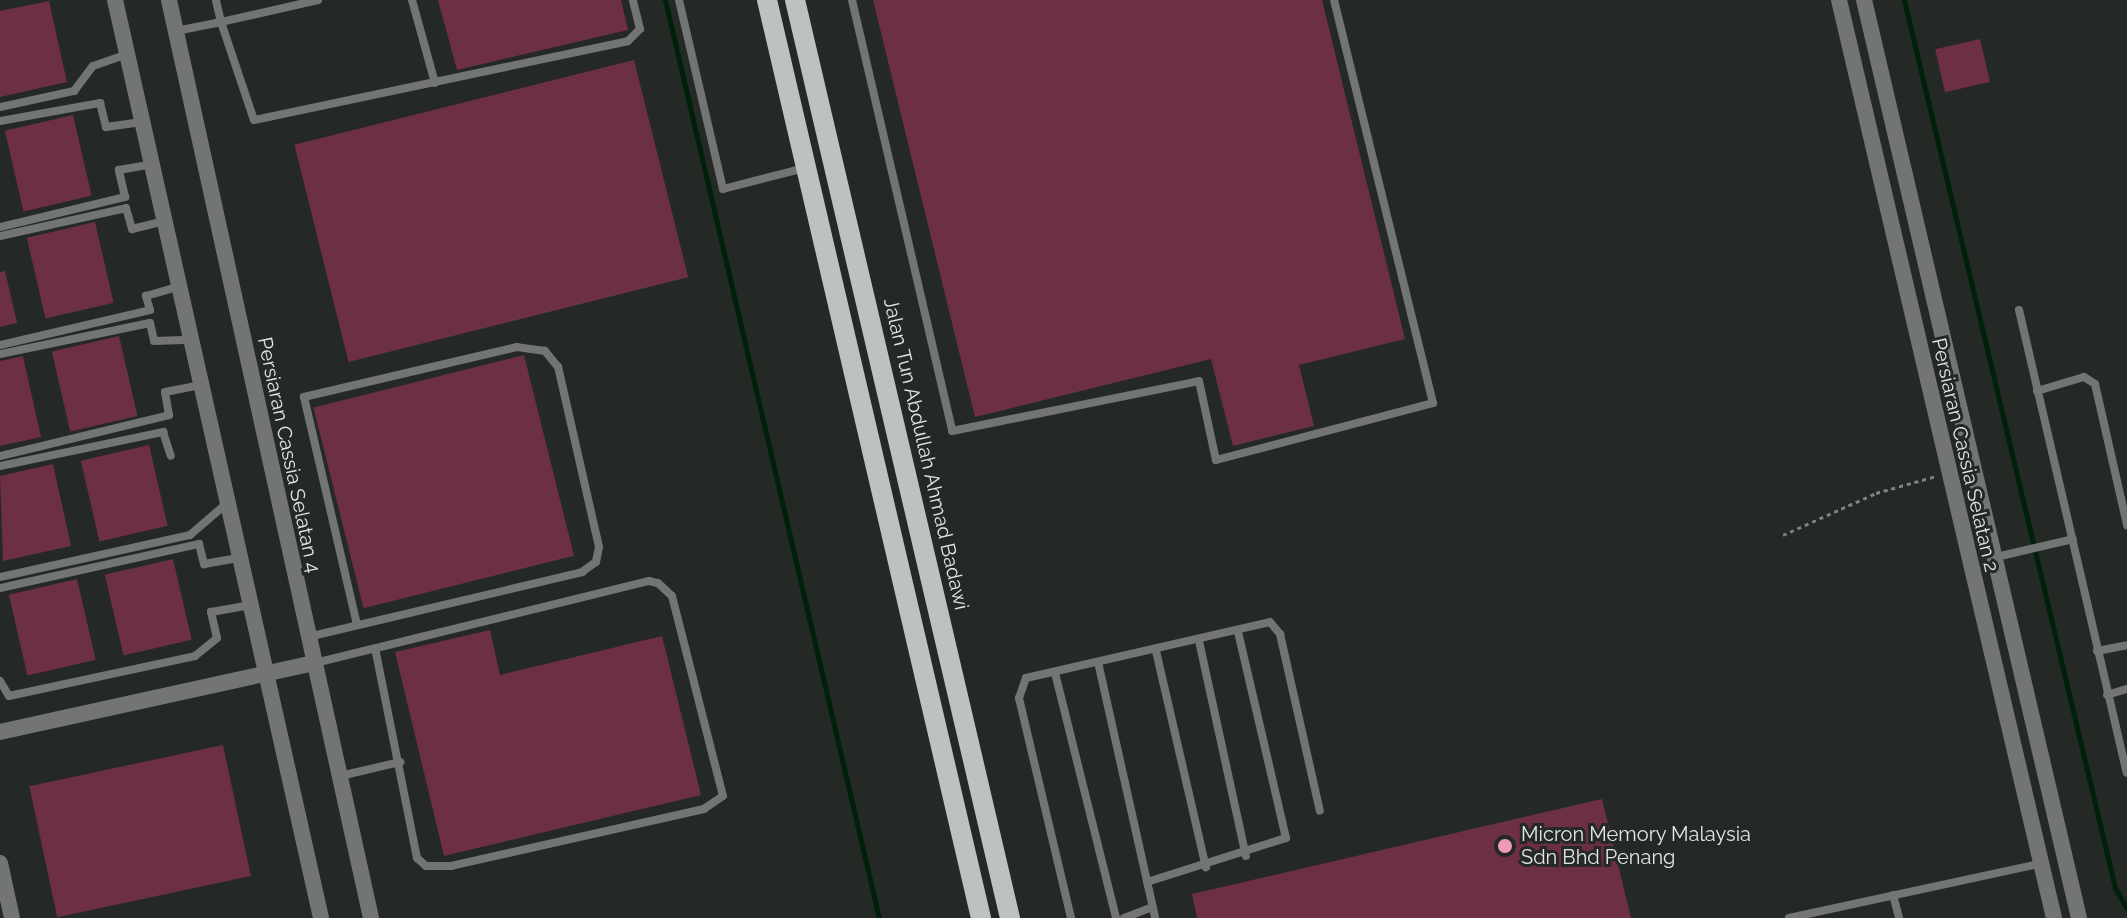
<!DOCTYPE html>
<style>
body{margin:0}
#map{position:relative;width:2127px;height:918px;overflow:hidden;background:#242926;font-family:Raleway,sans-serif}
div>[style]{position:absolute}
.stream>*{height:5px;margin:-2.5px;padding:0 2.5px;transform-origin:2.5px;border-radius:2.5px;background:#01200b}
.building>*{inset:0;background:#6d2f45;transform-origin:0 0}
.path>*{height:3px;margin-top:-1.5px;transform-origin:0;background:repeating-linear-gradient(90deg,#7f8380 0 4px,transparent 0 8px)}
.service>*{height:8px;margin:-4px;padding:0 4px;transform-origin:4px;border-radius:4px;background:#727573}
.minor>*{height:16px;margin:-8px;padding:0 8px;transform-origin:8px;border-radius:8px;background:#727573}
.primary>*{height:20px;margin:-10px;padding:0 10px;transform-origin:10px;border-radius:10px;background:#bdc2be}
.dots>*{width:22px;height:22px;translate:-50% -50%;box-sizing:border-box;border:4px solid #242926;border-radius:50%}
span{translate:-50% -50%;white-space:nowrap;text-align:center;line-height:1.15;-webkit-text-stroke:6px #242926;paint-order:stroke}
.street-label{font-size:20px;color:#e2e5e2}
.poi-label{font-size:20px;color:#e2e5e2}
.left{translate:0 -50%;text-align:left}
</style>
<div id="map">
<div class="stream">
<div style="left:665px;top:0;width:943px;rotate:76.88deg"></div>
<div style="left:1904px;top:0;width:913px;rotate:76.63deg"></div>
<div style="left:2115px;top:888px;width:24px;rotate:60deg"></div>
</div>
<div class="building">
<div style="clip-path:polygon(438px 0,621px 0,628px 30px,457px 70px)"></div>
<div style="clip-path:polygon(873px 0,1322px 0,1405px 339px,1299px 365px,1314px 426px,1233px 446px,1211px 359px,975px 417px)"></div>
<div style="clip-path:polygon(49px 1px,67px 82px,0 97px,0 11px)"></div>
<div style="left:1980px;top:39px;width:44px;height:46px;rotate:77deg"></div>
<div style="left:634px;top:60px;width:224px;height:350px;rotate:76deg"></div>
<div style="left:73px;top:115px;width:83px;height:70px;rotate:77deg"></div>
<div style="left:95px;top:222px;width:83px;height:70px;rotate:77deg"></div>
<div style="clip-path:polygon(5px 271px,17px 323px,0 327px,0 272px)"></div>
<div style="left:119px;top:336px;width:82px;height:69px;rotate:77deg"></div>
<div style="left:524px;top:355px;width:207px;height:217px;rotate:76deg"></div>
<div style="clip-path:polygon(23px 356px,41px 437px,0 446px,0 361px)"></div>
<div style="left:149px;top:445px;width:83px;height:70px;rotate:77deg"></div>
<div style="clip-path:polygon(53px 464px,71px 546px,3px 561px,0 476px)"></div>
<div style="left:173px;top:559px;width:83px;height:70px;rotate:77deg"></div>
<div style="left:77px;top:579px;width:83px;height:70px;rotate:77deg"></div>
<div style="clip-path:polygon(490px 630px,500px 675px,662px 636px,701px 795px,444px 856px,395px 652px)"></div>
<div style="left:223px;top:745px;width:134px;height:198px;rotate:78deg"></div>
<div style="clip-path:polygon(1602px 799px,1631px 918px,1197px 918px,1192px 894px)"></div>
</div>
<div class="path">
<div style="left:1783px;top:535px;width:102px;rotate:-24.3deg"></div>
<div style="left:1876px;top:493px;width:62px;rotate:-15.8deg"></div>
</div>
<div class="service">
<div style="left:318px;top:0;width:99px;rotate:167.2deg"></div>
<div style="left:221px;top:22px;width:103px;rotate:71.4deg"></div>
<div style="left:254px;top:120px;width:382px;rotate:-11.9deg"></div>
<div style="left:628px;top:41px;width:17px;rotate:-45deg"></div>
<div style="left:640px;top:29px;width:30px;rotate:-104deg"></div>
<div style="left:412px;top:0;width:86px;rotate:74.5deg"></div>
<div style="left:679px;top:0;width:194px;rotate:76.9deg"></div>
<div style="left:723px;top:189px;width:85px;rotate:-14.4deg"></div>
<div style="left:852px;top:0;width:442px;rotate:76.9deg"></div>
<div style="left:952px;top:431px;width:252px;rotate:-11.4deg"></div>
<div style="left:1199px;top:381px;width:81px;rotate:77.9deg"></div>
<div style="left:1216px;top:460px;width:224px;rotate:-14.7deg"></div>
<div style="left:1433px;top:403px;width:415px;rotate:-103.8deg"></div>
<div style="left:176px;top:31px;width:46px;rotate:-11.3deg"></div>
<div style="left:221px;top:22px;width:23px;rotate:-103deg"></div>
<div style="left:0;top:107px;width:76px;rotate:-12.2deg"></div>
<div style="left:74px;top:91px;width:31px;rotate:-53deg"></div>
<div style="left:93px;top:66px;width:36px;rotate:-19deg"></div>
<div style="left:0;top:121px;width:102px;rotate:-10.2deg"></div>
<div style="left:100px;top:103px;width:25px;rotate:76deg"></div>
<div style="left:106px;top:127px;width:36px;rotate:-8deg"></div>
<div style="left:0;top:227px;width:129px;rotate:-13.5deg"></div>
<div style="left:125px;top:197px;width:28px;rotate:-103deg"></div>
<div style="left:119px;top:170px;width:34px;rotate:-10deg"></div>
<div style="left:0;top:236px;width:129px;rotate:-12.5deg"></div>
<div style="left:126px;top:208px;width:22px;rotate:74deg"></div>
<div style="left:132px;top:229px;width:34px;rotate:-14deg"></div>
<div style="left:2019px;top:310px;width:475px;rotate:76.9deg"></div>
<div style="left:0;top:345px;width:154px;rotate:-13.1deg"></div>
<div style="left:150px;top:310px;width:15px;rotate:-106deg"></div>
<div style="left:146px;top:296px;width:33px;rotate:-16deg"></div>
<div style="left:0;top:354px;width:153px;rotate:-11.7deg"></div>
<div style="left:150px;top:323px;width:18px;rotate:77deg"></div>
<div style="left:154px;top:341px;width:37px;rotate:-2deg"></div>
<div style="left:2037px;top:391px;width:49px;rotate:-16.6deg"></div>
<div style="left:2084px;top:377px;width:13px;rotate:32deg"></div>
<div style="left:2095px;top:384px;width:145px;rotate:77.2deg"></div>
<div style="left:0;top:456px;width:174px;rotate:-13.6deg"></div>
<div style="left:169px;top:415px;width:23px;rotate:-100deg"></div>
<div style="left:165px;top:392px;width:37px;rotate:-11deg"></div>
<div style="left:0;top:466px;width:167px;rotate:-11.8deg"></div>
<div style="left:163px;top:432px;width:25px;rotate:72deg"></div>
<div style="left:1992px;top:558px;width:83px;rotate:-13.2deg"></div>
<div style="left:0;top:577px;width:195px;rotate:-12.5deg"></div>
<div style="left:190px;top:535px;width:48px;rotate:-40.7deg"></div>
<div style="left:0;top:588px;width:204px;rotate:-12.5deg"></div>
<div style="left:199px;top:544px;width:21px;rotate:76deg"></div>
<div style="left:204px;top:564px;width:36px;rotate:-10deg"></div>
<div style="left:308px;top:637px;width:282px;rotate:-13.3deg"></div>
<div style="left:582px;top:572px;width:17px;rotate:-36deg"></div>
<div style="left:596px;top:562px;width:15px;rotate:-79deg"></div>
<div style="left:599px;top:547px;width:185px;rotate:-102.8deg"></div>
<div style="left:558px;top:367px;width:21px;rotate:-129deg"></div>
<div style="left:545px;top:351px;width:28px;rotate:-172deg"></div>
<div style="left:517px;top:347px;width:219px;rotate:166.8deg"></div>
<div style="left:304px;top:397px;width:233px;rotate:76.9deg"></div>
<div style="left:1199px;top:641px;width:220px;rotate:77.7deg"></div>
<div style="left:1156px;top:651px;width:222px;rotate:77deg"></div>
<div style="left:2097px;top:651px;width:31px;rotate:-11deg"></div>
<div style="left:1098px;top:662px;width:262px;rotate:77.4deg"></div>
<div style="left:315px;top:663px;width:344px;rotate:-13.8deg"></div>
<div style="left:649px;top:581px;width:9px;rotate:13deg"></div>
<div style="left:658px;top:583px;width:19px;rotate:43deg"></div>
<div style="left:672px;top:596px;width:206px;rotate:75.7deg"></div>
<div style="left:723px;top:796px;width:23px;rotate:146deg"></div>
<div style="left:704px;top:809px;width:258px;rotate:167.3deg"></div>
<div style="left:452px;top:866px;width:26px;rotate:180deg"></div>
<div style="left:426px;top:866px;width:12px;rotate:-138deg"></div>
<div style="left:417px;top:858px;width:214px;rotate:-101.3deg"></div>
<div style="left:1055px;top:673px;width:252px;rotate:76deg"></div>
<div style="left:0;top:681px;width:17px;rotate:59deg"></div>
<div style="left:9px;top:696px;width:190px;rotate:-12.1deg"></div>
<div style="left:195px;top:656px;width:28px;rotate:-39deg"></div>
<div style="left:217px;top:638px;width:27px;rotate:-103deg"></div>
<div style="left:211px;top:612px;width:39px;rotate:-10deg"></div>
<div style="left:2107px;top:695px;width:21px;rotate:-17deg"></div>
<div style="left:340px;top:776px;width:62px;rotate:-13.1deg"></div>
<div style="left:1147px;top:882px;width:146px;rotate:-17.6deg"></div>
<div style="left:1286px;top:838px;width:212px;rotate:-103.1deg"></div>
<div style="left:1893px;top:895px;width:24px;rotate:75deg"></div>
<div style="left:1071px;top:918px;width:226px;rotate:-103.3deg"></div>
<div style="left:1019px;top:698px;width:21px;rotate:-71deg"></div>
<div style="left:1026px;top:678px;width:250px;rotate:-12.9deg"></div>
<div style="left:1270px;top:622px;width:16px;rotate:50deg"></div>
<div style="left:1280px;top:634px;width:181px;rotate:77.3deg"></div>
<div style="left:1124px;top:918px;width:31px;rotate:-21deg"></div>
<div style="left:1789px;top:918px;width:255px;rotate:-12.2deg"></div>
</div>
<div class="minor">
<div style="left:115px;top:0;width:941px;rotate:77.35deg"></div>
<div style="left:169px;top:0;width:940px;rotate:77.59deg"></div>
<div style="left:1839px;top:0;width:943px;rotate:76.82deg"></div>
<div style="left:1864px;top:0;width:943px;rotate:76.82deg"></div>
<div style="left:0;top:732px;width:321px;rotate:-12.4deg"></div>
<div style="left:0;top:863px;width:56px;rotate:77.7deg"></div>
</div>
<div class="primary">
<div style="left:767px;top:0;width:943px;rotate:76.88deg"></div>
<div style="left:795px;top:0;width:943px;rotate:76.82deg"></div>
</div>
<div class="dots">
<div style="left:1505px;top:846px;background:#f09ab5"></div>
</div>
<div class="street-label">
<span style="left:926px;top:454px;rotate:77deg">Jalan Tun Abdullah Ahmad Badawi</span>
<span style="left:289px;top:455px;rotate:78deg">Persiaran Cassia Selatan 4</span>
<span style="left:1965px;top:455px;rotate:77deg">Persiaran Cassia Selatan 2</span>
</div>
<div class="poi-label">
<span class="left" style="left:1521px;top:846px">Micron Memory Malaysia<br>Sdn Bhd Penang</span>
</div>
</div>
